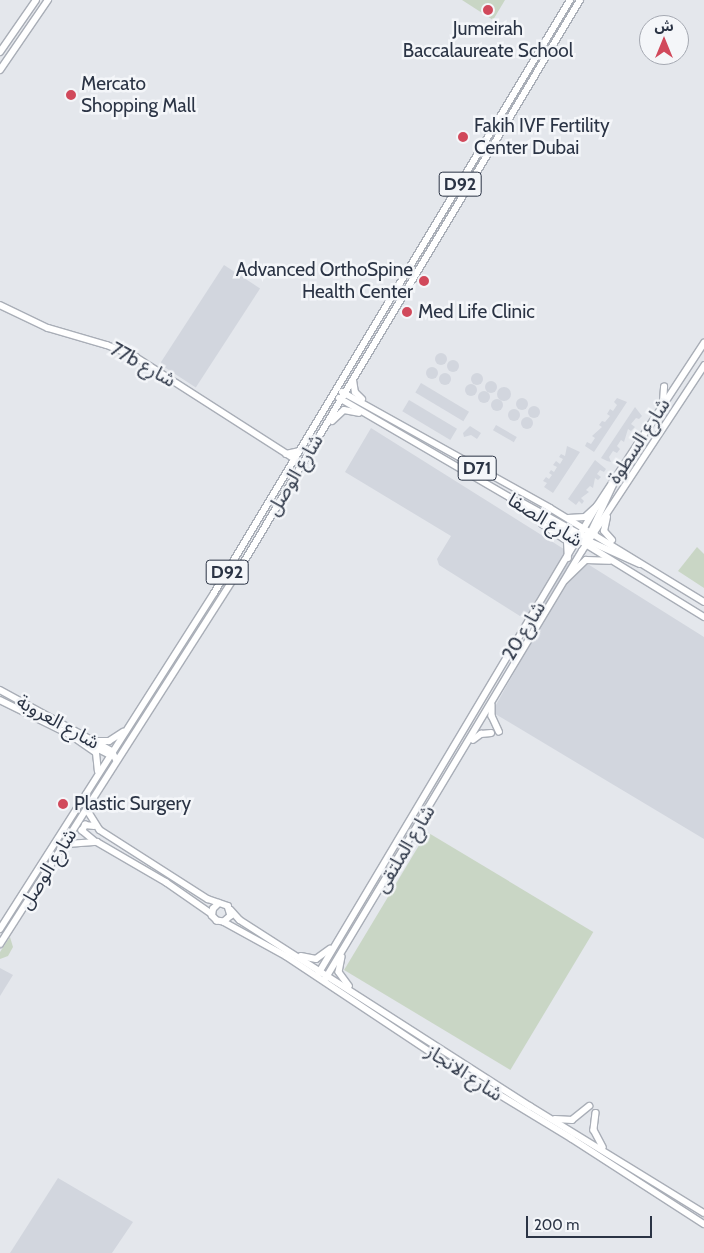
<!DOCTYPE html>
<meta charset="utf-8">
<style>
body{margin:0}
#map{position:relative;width:704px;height:1253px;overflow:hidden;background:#e4e7ec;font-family:Cabin,"Noto Sans Arabic",sans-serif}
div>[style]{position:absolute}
.built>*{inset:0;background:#d2d6de;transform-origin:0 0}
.round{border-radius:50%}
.green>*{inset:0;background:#c9d6c5;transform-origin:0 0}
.roads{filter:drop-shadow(1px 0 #a9aeb7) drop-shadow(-1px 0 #a9aeb7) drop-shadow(0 1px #a9aeb7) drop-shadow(0 -1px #a9aeb7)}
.secondary>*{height:5.5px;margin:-2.75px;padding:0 2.75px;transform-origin:2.75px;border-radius:2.75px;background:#fff}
.primary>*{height:6px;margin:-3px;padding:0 3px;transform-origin:3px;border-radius:3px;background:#fff}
.dots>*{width:14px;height:14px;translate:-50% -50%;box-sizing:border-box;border:2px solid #f4f6f9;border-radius:50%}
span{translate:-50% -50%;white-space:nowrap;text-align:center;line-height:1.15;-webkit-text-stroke:5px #f4f6f9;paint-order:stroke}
.shield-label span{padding:1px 4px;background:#f4f6f9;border:1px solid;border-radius:4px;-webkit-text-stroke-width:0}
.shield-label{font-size:18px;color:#2b3445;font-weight:700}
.poi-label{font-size:19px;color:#2b3445}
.left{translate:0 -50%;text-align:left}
.right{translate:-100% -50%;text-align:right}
.street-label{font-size:19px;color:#2b3445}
.north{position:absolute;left:639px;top:15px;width:50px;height:50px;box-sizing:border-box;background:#f4f6f9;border:1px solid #a4a8b1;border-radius:50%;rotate:0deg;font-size:14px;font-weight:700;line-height:20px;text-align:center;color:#2b3445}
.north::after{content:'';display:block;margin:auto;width:18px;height:22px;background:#d1495b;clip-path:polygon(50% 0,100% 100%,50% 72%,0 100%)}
.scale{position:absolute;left:526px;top:1216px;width:126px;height:22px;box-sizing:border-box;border:2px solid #2b3445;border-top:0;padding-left:6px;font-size:15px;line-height:18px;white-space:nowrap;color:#2b3445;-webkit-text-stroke:4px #f4f6f9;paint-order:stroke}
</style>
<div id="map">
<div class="built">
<div style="left:224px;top:265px;width:43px;height:118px;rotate:33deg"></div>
<div class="round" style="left:435px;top:353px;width:12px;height:12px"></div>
<div class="round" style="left:447px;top:360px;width:12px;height:12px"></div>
<div class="round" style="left:426px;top:367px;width:12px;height:12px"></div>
<div class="round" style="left:471px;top:373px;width:12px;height:12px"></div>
<div class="round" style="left:439px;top:373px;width:12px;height:12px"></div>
<div class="round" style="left:485px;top:381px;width:12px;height:12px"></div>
<div style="left:421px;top:383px;width:56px;height:11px;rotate:31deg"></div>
<div class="round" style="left:465px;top:384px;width:12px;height:12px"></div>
<div class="round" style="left:497px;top:387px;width:14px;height:14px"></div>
<div class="round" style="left:478px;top:391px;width:12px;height:12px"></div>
<div class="round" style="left:516px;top:398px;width:12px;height:12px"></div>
<div style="clip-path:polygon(617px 398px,627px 402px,594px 452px,585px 446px,587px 442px,591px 444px,595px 438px,592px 436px,602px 427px,599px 425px,602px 421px,605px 422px,610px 416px,607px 414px,610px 409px,613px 411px,617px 405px,614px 402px)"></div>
<div class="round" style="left:491px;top:399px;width:12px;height:12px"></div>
<div style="left:409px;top:400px;width:56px;height:13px;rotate:31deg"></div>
<div class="round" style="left:528px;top:406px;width:12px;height:12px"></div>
<div style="clip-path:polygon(635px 407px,642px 416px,639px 419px,636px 418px,631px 424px,635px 427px,631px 431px,628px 429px,624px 442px,621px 440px,617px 446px,620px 449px,617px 453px,613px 451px,609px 457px,611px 462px,607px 461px,601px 458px)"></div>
<div class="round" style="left:508px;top:409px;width:12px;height:12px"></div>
<div class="round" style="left:521px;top:417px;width:12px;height:12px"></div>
<div style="left:496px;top:425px;width:24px;height:6px;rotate:30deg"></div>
<div style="clip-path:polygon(470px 426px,481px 433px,477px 439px,471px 435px,464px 437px,463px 433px)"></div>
<div style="clip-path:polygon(371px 428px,704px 637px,704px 839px,492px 712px,539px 628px,439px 565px,437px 559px,451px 536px,345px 472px)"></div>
<div style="clip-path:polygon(567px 446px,580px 452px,553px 493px,544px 487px,547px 483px,543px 481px,546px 477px,549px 479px,552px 475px,549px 473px,551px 470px,554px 472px,557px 467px,553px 465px,556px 461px,560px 464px,563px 459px,559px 457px,561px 454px,565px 456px)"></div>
<div style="clip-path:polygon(595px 460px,606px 469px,604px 472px,600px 470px,597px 474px,601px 477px,598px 480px,595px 478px,593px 488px,590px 486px,586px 490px,589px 492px,581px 498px,584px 501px,582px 504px,579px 501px,576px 505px,568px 499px)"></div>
<div style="clip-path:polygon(0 968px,13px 975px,0 996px)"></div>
<div style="clip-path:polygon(58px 1178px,133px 1222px,112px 1253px,10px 1253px)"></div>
</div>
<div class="green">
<div style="clip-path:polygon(462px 0,505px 0,493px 20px)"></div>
<div style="clip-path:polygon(697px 547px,704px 554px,704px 588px,678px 571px)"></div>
<div style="left:427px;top:832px;width:194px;height:161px;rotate:31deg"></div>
<div style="clip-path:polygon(10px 937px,13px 947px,8px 956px,0 959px,0 952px)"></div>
</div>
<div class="roads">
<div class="secondary">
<div style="left:0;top:305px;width:53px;rotate:25.6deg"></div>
<div style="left:48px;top:328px;width:61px;rotate:16.1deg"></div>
<div style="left:107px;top:345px;width:31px;rotate:22deg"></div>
<div style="left:136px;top:357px;width:189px;rotate:32.7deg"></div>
<div style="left:663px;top:402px;width:15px;rotate:-86deg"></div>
<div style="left:589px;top:536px;width:59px;rotate:-64.7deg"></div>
<div style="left:0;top:690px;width:128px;rotate:28.6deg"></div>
<div style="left:112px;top:751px;width:9px;rotate:63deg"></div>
<div style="left:0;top:700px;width:84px;rotate:26.3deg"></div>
<div style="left:492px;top:705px;width:11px;rotate:90deg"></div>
<div style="left:492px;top:716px;width:17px;rotate:65deg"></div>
<div style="left:473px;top:740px;width:10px;rotate:-37deg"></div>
<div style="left:481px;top:734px;width:10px;rotate:-6deg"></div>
<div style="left:83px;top:741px;width:31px;rotate:27deg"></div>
<div style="left:88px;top:811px;width:22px;rotate:58deg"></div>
<div style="left:100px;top:830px;width:128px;rotate:32.6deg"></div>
<div style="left:208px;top:899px;width:21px;rotate:19deg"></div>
<div style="left:228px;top:906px;width:10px;rotate:73deg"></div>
<div style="left:231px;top:916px;width:9px;rotate:139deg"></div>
<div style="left:224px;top:922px;width:7px;rotate:-172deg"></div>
<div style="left:217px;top:921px;width:7px;rotate:-135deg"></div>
<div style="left:212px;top:916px;width:7px;rotate:-82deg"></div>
<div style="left:213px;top:909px;width:8px;rotate:-45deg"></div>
<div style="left:94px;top:841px;width:16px;rotate:-140deg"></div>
<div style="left:82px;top:831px;width:7px;rotate:-63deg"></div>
<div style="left:85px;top:825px;width:9px;rotate:6deg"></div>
<div style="left:67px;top:844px;width:30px;rotate:-4deg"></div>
<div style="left:97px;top:842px;width:80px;rotate:30.1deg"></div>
<div style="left:166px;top:882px;width:56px;rotate:34.8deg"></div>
<div style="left:231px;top:910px;width:13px;rotate:48deg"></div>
<div style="left:240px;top:920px;width:345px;rotate:32.7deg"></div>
<div style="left:530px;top:1106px;width:204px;rotate:31.6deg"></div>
<div style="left:224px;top:922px;width:71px;rotate:28.7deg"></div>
<div style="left:286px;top:956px;width:190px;rotate:33.6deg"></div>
<div style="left:444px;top:1061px;width:149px;rotate:31.2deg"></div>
<div style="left:571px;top:1138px;width:158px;rotate:32.9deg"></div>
<div style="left:301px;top:956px;width:15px;rotate:11deg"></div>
<div style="left:316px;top:959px;width:17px;rotate:-36deg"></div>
<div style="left:342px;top:957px;width:15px;rotate:101deg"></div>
<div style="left:339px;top:972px;width:17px;rotate:54deg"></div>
<div style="left:317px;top:976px;width:547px;rotate:-59.22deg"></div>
<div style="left:597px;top:506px;width:195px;rotate:-56.7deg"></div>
<div style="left:324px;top:981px;width:501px;rotate:-59.04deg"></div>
<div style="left:582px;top:551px;width:222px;rotate:-56.6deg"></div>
<div style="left:596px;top:1113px;width:17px;rotate:97deg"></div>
<div style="left:594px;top:1130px;width:19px;rotate:62deg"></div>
<div style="left:555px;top:1119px;width:17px;rotate:3deg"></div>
<div style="left:572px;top:1120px;width:22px;rotate:-39deg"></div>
</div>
<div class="primary">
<div style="left:0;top:52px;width:63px;rotate:-55.3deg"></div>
<div style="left:0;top:70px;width:85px;rotate:-55.6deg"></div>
<div style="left:353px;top:380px;width:12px;rotate:81deg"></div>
<div style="left:355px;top:392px;width:10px;rotate:45deg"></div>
<div style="left:342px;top:392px;width:238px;rotate:29.1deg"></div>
<div style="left:550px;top:508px;width:180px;rotate:31.4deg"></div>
<div style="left:339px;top:398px;width:197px;rotate:30.2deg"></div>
<div style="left:509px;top:497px;width:229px;rotate:31.6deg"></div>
<div style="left:332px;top:421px;width:16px;rotate:-43deg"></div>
<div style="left:344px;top:410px;width:15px;rotate:11deg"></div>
<div style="left:286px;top:454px;width:13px;rotate:-13deg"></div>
<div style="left:521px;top:502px;width:71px;rotate:28.7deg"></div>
<div style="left:583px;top:536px;width:12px;rotate:-9deg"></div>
<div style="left:607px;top:517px;width:14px;rotate:102deg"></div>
<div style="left:604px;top:531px;width:12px;rotate:48deg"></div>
<div style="left:568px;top:518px;width:17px;rotate:-3deg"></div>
<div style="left:585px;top:517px;width:16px;rotate:-43deg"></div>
<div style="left:542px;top:524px;width:30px;rotate:34deg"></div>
<div style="left:567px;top:541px;width:17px;rotate:87deg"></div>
<div style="left:584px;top:539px;width:61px;rotate:24.1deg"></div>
<div style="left:565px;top:580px;width:29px;rotate:-44deg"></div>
<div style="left:586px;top:560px;width:23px;rotate:2deg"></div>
<div style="left:72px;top:736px;width:29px;rotate:35deg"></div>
<div style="left:96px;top:753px;width:18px;rotate:84deg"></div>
<div style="left:94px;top:741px;width:15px"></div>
<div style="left:109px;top:741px;width:17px;rotate:-33deg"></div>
<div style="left:0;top:929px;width:398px;rotate:-57.5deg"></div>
<div style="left:214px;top:593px;width:692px;rotate:-59.02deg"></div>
<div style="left:0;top:944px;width:438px;rotate:-57.4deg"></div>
<div style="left:236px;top:575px;width:670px;rotate:-59.11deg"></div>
</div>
</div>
<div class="dots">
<div style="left:488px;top:10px;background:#d1495b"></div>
<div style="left:71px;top:95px;background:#d1495b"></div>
<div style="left:463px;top:137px;background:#d1495b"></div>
<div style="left:424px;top:281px;background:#d1495b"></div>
<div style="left:407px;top:312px;background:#d1495b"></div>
<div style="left:63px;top:804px;background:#d1495b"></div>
</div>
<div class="shield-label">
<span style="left:460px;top:184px">D92</span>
<span style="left:477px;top:468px">D71</span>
<span style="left:227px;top:572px">D92</span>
</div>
<div class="poi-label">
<span style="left:488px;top:40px">Jumeirah<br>Baccalaureate School</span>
<span class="left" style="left:81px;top:95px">Mercato<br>Shopping Mall</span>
<span class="left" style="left:474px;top:137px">Fakih IVF Fertility<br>Center Dubai</span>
<span class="right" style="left:413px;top:281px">Advanced OrthoSpine<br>Health Center</span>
<span class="left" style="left:418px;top:312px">Med Life Clinic</span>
<span class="left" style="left:74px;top:804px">Plastic Surgery</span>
</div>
<div class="street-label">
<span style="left:143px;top:365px;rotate:29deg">77b شارع</span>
<span style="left:639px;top:441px;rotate:-57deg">شارع السطوة</span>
<span style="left:295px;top:475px;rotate:-59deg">شارع الوصل</span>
<span style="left:545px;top:520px;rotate:32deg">شارع الصفا</span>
<span style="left:524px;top:631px;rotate:-59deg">شارع 20</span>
<span style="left:58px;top:722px;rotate:29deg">شارع العروبة</span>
<span style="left:405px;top:849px;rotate:-59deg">شارع الملتقى</span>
<span style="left:48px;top:869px;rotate:-58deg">شارع الوصل</span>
<span style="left:464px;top:1073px;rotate:33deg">شارع الانجاز</span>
</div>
<div class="north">ش</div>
<div class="scale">200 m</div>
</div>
